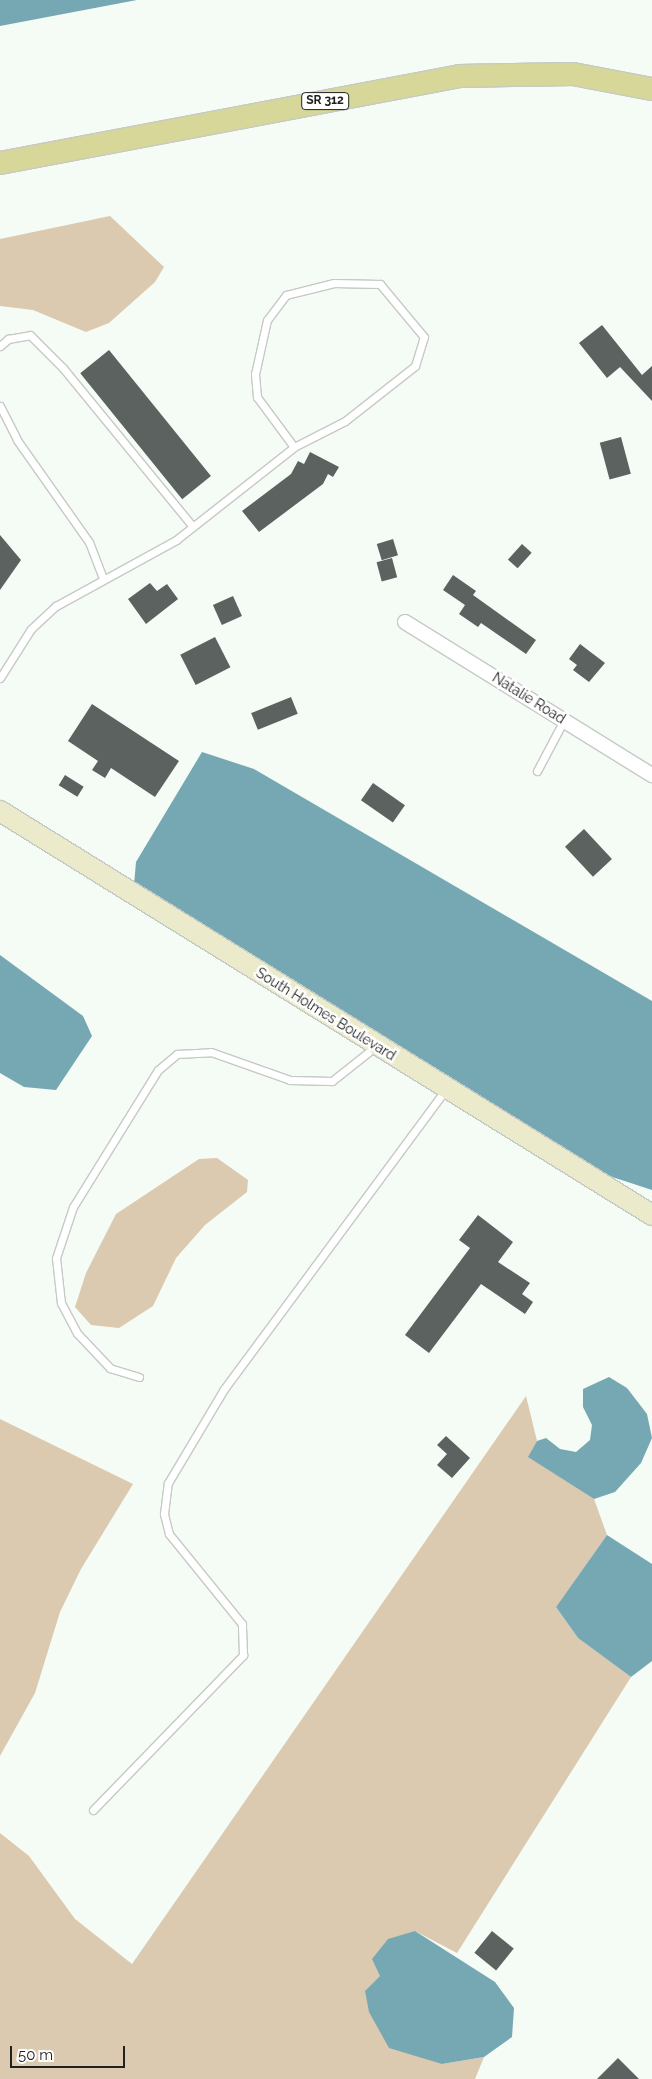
<!DOCTYPE html>
<style>
body{margin:0}
#map{position:relative;width:652px;height:2079px;overflow:hidden;background:#f5fbf5;font-family:Raleway,sans-serif}
div>[style]{position:absolute}
.green>*{inset:0;background:#dbc9b0}
.water>*{inset:0;background:#76a8b3}
.building>*{inset:0;background:#5b6260;transform-origin:0 0}
.roads{filter:drop-shadow(1px 0 #c5cac5) drop-shadow(-1px 0 #c5cac5) drop-shadow(0 1px #c5cac5) drop-shadow(0 -1px #c5cac5)}
.lane>*{height:7px;margin:-3.5px;padding:0 3.5px;transform-origin:3.5px;border-radius:3.5px;background:#fff}
.street>*{height:14px;margin:-7px;padding:0 7px;transform-origin:7px;border-radius:7px;background:#fff}
.secondary>*{height:20px;margin:-10px;padding:0 10px;transform-origin:10px;border-radius:10px;background:#ebebcc}
.primary>*{height:22px;margin:-11px;padding:0 11px;transform-origin:11px;border-radius:11px;background:#d6d798}
span{translate:-50% -50%;white-space:nowrap;text-align:center;line-height:1.15;-webkit-text-stroke:5px #fff;paint-order:stroke}
.shield-label span{padding:1px 4px;background:#fff;border:1px solid;border-radius:4px;-webkit-text-stroke-width:0}
.shield-label{font-size:12px;color:#202220;font-weight:700}
.street-label{font-size:14px;color:#202220}
.scale{position:absolute;left:10px;top:2046px;width:115px;height:22px;box-sizing:border-box;border:2px solid #202220;border-top:0;padding-left:6px;font-size:15px;line-height:18px;white-space:nowrap;color:#202220;-webkit-text-stroke:4px #fff;paint-order:stroke}
</style>
<div id="map">
<div class="green">
<div style="clip-path:polygon(110px 216px,164px 267px,155px 282px,109px 323px,86px 332px,33px 310px,0 306px,0 239px)"></div>
<div style="clip-path:polygon(217px 1158px,248px 1180px,247px 1192px,205px 1225px,176px 1258px,153px 1306px,119px 1328px,91px 1325px,75px 1307px,86px 1273px,116px 1214px,199px 1159px)"></div>
<div style="clip-path:polygon(526px 1396px,537px 1441px,529px 1457px,594px 1499px,607px 1535px,556px 1607px,578px 1638px,631px 1677px,457px 1953px,415px 1931px,442px 2064px,484px 2057px,475px 2079px,0 2079px,0 1833px,29px 1856px,75px 1919px,132px 1964px)"></div>
<div style="clip-path:polygon(0 1419px,133px 1484px,81px 1569px,60px 1612px,35px 1693px,0 1756px)"></div>
</div>
<div class="water">
<div style="clip-path:polygon(0 0,137px 0,0 26px)"></div>
<div style="clip-path:polygon(202px 752px,254px 769px,652px 1001px,652px 1190px,597px 1172px,134px 885px,136px 862px)"></div>
<div style="clip-path:polygon(0 955px,83px 1016px,92px 1036px,56px 1090px,24px 1087px,0 1073px)"></div>
<div style="clip-path:polygon(609px 1377px,627px 1388px,647px 1414px,652px 1438px,641px 1463px,615px 1492px,594px 1499px,528px 1457px,537px 1441px,546px 1438px,560px 1449px,576px 1452px,590px 1440px,592px 1425px,583px 1407px,583px 1389px)"></div>
<div style="clip-path:polygon(607px 1535px,652px 1564px,652px 1661px,631px 1677px,578px 1638px,556px 1607px)"></div>
<div style="clip-path:polygon(415px 1931px,495px 1982px,514px 2008px,512px 2037px,484px 2057px,442px 2064px,389px 2048px,369px 2012px,365px 1991px,380px 1976px,372px 1959px,388px 1939px)"></div>
</div>
<div class="building">
<div style="clip-path:polygon(602px 325px,642px 375px,652px 366px,652px 401px,620px 367px,607px 378px,579px 343px)"></div>
<div style="left:109px;top:350px;width:162px;height:37px;rotate:51deg"></div>
<div style="left:621px;top:437px;width:38px;height:22px;rotate:75deg"></div>
<div style="clip-path:polygon(310px 452px,339px 467px,333px 477px,328px 474px,323px 484px,259px 532px,242px 511px,291px 474px,298px 461px,304px 464px)"></div>
<div style="clip-path:polygon(0 535px,21px 560px,0 590px)"></div>
<div style="left:393px;top:539px;width:17px;height:17px;rotate:73deg"></div>
<div style="left:522px;top:544px;width:13px;height:21px;rotate:42deg"></div>
<div style="left:392px;top:558px;width:20px;height:16px;rotate:75deg"></div>
<div style="clip-path:polygon(453px 575px,476px 591px,473px 595px,536px 640px,526px 654px,481px 623px,478px 627px,459px 614px,465px 605px,443px 590px)"></div>
<div style="clip-path:polygon(150px 583px,157px 591px,167px 584px,178px 599px,146px 624px,128px 599px)"></div>
<div style="left:233px;top:596px;width:22px;height:22px;rotate:66deg"></div>
<div style="left:215px;top:637px;width:34px;height:39px;rotate:63deg"></div>
<div style="clip-path:polygon(580px 644px,605px 663px,589px 682px,573px 670px,577px 665px,569px 659px)"></div>
<div style="left:291px;top:697px;width:18px;height:43px;rotate:68deg"></div>
<div style="clip-path:polygon(92px 704px,179px 761px,155px 797px,111px 768px,105px 778px,92px 770px,98px 761px,68px 741px)"></div>
<div style="left:65px;top:775px;width:22px;height:12px;rotate:32deg"></div>
<div style="left:373px;top:783px;width:39px;height:21px;rotate:35deg"></div>
<div style="left:584px;top:829px;width:41px;height:26px;rotate:47deg"></div>
<div style="clip-path:polygon(478px 1215px,513px 1242px,498px 1262px,530px 1283px,522px 1294px,533px 1302px,525px 1314px,481px 1284px,429px 1353px,405px 1335px,470px 1248px,459px 1240px)"></div>
<div style="clip-path:polygon(446px 1436px,470px 1458px,452px 1478px,437px 1465px,447px 1454px,437px 1445px)"></div>
<div style="left:492px;top:1931px;width:28px;height:28px;rotate:39deg"></div>
<div style="clip-path:polygon(618px 2058px,639px 2079px,597px 2079px)"></div>
</div>
<div class="roads">
<div class="lane">
<div style="left:0;top:346px;width:11px;rotate:-41deg"></div>
<div style="left:8px;top:339px;width:22px;rotate:-10deg"></div>
<div style="left:30px;top:335px;width:47px;rotate:45deg"></div>
<div style="left:63px;top:368px;width:205px;rotate:50.7deg"></div>
<div style="left:0;top:406px;width:38px;rotate:63deg"></div>
<div style="left:17px;top:440px;width:125px;rotate:54.8deg"></div>
<div style="left:89px;top:542px;width:40px;rotate:69deg"></div>
<div style="left:0;top:678px;width:58px;rotate:-57.7deg"></div>
<div style="left:31px;top:629px;width:34px;rotate:-43deg"></div>
<div style="left:56px;top:606px;width:137px;rotate:-28.8deg"></div>
<div style="left:176px;top:540px;width:150px;rotate:-38.2deg"></div>
<div style="left:294px;top:447px;width:57px;rotate:-27deg"></div>
<div style="left:345px;top:421px;width:89px;rotate:-38.2deg"></div>
<div style="left:415px;top:366px;width:30px;rotate:-73deg"></div>
<div style="left:424px;top:337px;width:69px;rotate:-129.7deg"></div>
<div style="left:380px;top:284px;width:46px;rotate:-178.8deg"></div>
<div style="left:334px;top:283px;width:49px;rotate:166deg"></div>
<div style="left:286px;top:295px;width:31px;rotate:127deg"></div>
<div style="left:267px;top:320px;width:55px;rotate:102.5deg"></div>
<div style="left:255px;top:374px;width:23px;rotate:85deg"></div>
<div style="left:257px;top:397px;width:62px;rotate:53.5deg"></div>
<div style="left:537px;top:771px;width:58px;rotate:-62.1deg"></div>
<div style="left:139px;top:1377px;width:30px;rotate:-163deg"></div>
<div style="left:110px;top:1368px;width:48px;rotate:-133.3deg"></div>
<div style="left:77px;top:1333px;width:34px;rotate:-118deg"></div>
<div style="left:61px;top:1303px;width:45px;rotate:-96.3deg"></div>
<div style="left:56px;top:1258px;width:54px;rotate:-71.6deg"></div>
<div style="left:73px;top:1207px;width:161px;rotate:-58.2deg"></div>
<div style="left:158px;top:1070px;width:25px;rotate:-40deg"></div>
<div style="left:177px;top:1054px;width:34px;rotate:-3deg"></div>
<div style="left:211px;top:1052px;width:84px;rotate:19.5deg"></div>
<div style="left:290px;top:1080px;width:42px;rotate:1.4deg"></div>
<div style="left:332px;top:1081px;width:56px;rotate:-38.5deg"></div>
<div style="left:93px;top:1810px;width:216px;rotate:-45.9deg"></div>
<div style="left:243px;top:1655px;width:31px;rotate:-92deg"></div>
<div style="left:242px;top:1624px;width:116px;rotate:-129deg"></div>
<div style="left:169px;top:1534px;width:21px;rotate:-104deg"></div>
<div style="left:164px;top:1514px;width:31px;rotate:-83deg"></div>
<div style="left:168px;top:1483px;width:109px;rotate:-59.2deg"></div>
<div style="left:224px;top:1389px;width:373px;rotate:-53.5deg"></div>
</div>
<div class="street">
<div style="left:405px;top:622px;width:291px;rotate:31.8deg"></div>
</div>
<div class="secondary">
<div style="left:0;top:811px;width:767px;rotate:31.78deg"></div>
</div>
<div class="primary">
<div style="left:0;top:163px;width:467px;rotate:-10.7deg"></div>
<div style="left:459px;top:76px;width:114px;rotate:-1deg"></div>
<div style="left:573px;top:74px;width:80px;rotate:10.8deg"></div>
</div>
</div>
<div class="shield-label">
<span style="left:325px;top:101px">SR 312</span>
</div>
<div class="street-label">
<span style="left:529px;top:698px;rotate:32deg">Natalie Road</span>
<span style="left:326px;top:1014px;rotate:32deg">South Holmes Boulevard</span>
</div>
<div class="scale">50 m</div>
</div>
